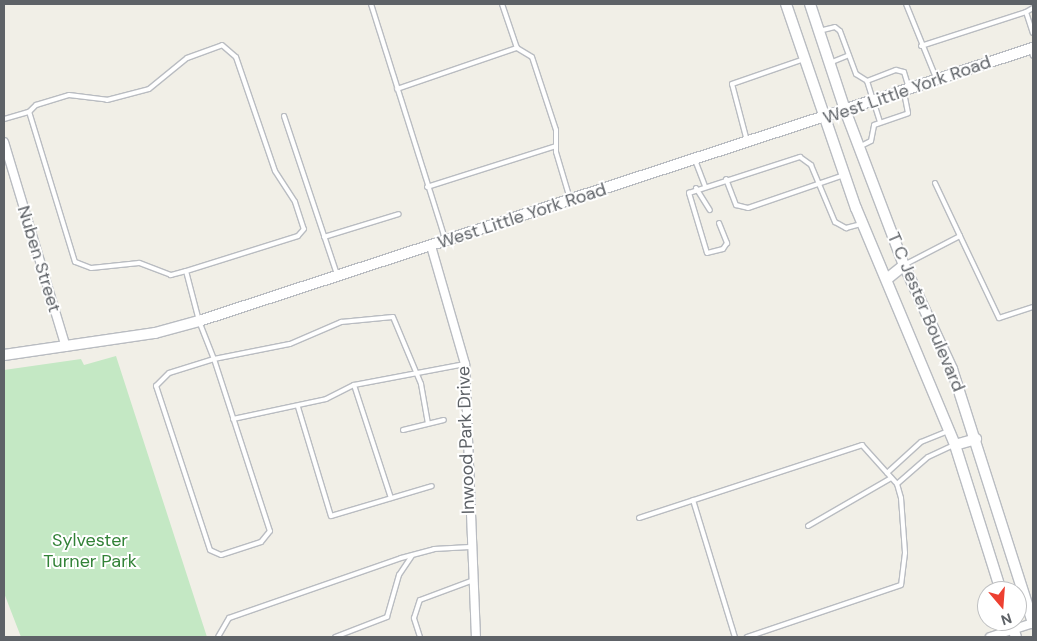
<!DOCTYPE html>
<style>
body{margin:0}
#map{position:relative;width:1037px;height:641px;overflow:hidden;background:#f1efe7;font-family:"DM Sans",sans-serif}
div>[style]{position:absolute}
.green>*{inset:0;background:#c4e8c4}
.roads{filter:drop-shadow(1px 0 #b9bcc1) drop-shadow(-1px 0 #b9bcc1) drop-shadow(0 1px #b9bcc1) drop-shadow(0 -1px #b9bcc1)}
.lane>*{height:4px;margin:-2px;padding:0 2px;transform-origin:2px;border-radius:2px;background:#fff}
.street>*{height:8px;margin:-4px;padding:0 4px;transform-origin:4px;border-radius:4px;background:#fff}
.secondary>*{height:10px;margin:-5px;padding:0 5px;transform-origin:5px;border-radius:5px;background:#fff}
span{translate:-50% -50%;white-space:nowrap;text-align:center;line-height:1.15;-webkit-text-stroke:4px #fff;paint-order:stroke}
.street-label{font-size:18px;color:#5e6267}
.park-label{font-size:18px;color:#328237}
.frame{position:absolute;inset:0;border:5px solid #5e6267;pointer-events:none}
.north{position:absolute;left:977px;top:581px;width:50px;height:50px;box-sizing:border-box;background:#fff;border:1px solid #bfc0c2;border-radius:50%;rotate:162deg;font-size:14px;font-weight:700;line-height:20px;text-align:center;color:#5e6267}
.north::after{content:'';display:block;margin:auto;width:18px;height:22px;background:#ed4031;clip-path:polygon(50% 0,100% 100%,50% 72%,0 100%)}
</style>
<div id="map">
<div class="green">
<div style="clip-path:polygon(116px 356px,207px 637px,21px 637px,4px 593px,4px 370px,81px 359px,84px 365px)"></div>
</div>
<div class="roads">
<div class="lane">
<div style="left:371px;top:4px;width:246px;rotate:72.5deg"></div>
<div style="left:502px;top:4px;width:46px;rotate:71.2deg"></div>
<div style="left:517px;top:48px;width:17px;rotate:31deg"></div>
<div style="left:532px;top:57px;width:77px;rotate:71.8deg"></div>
<div style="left:556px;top:130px;width:22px;rotate:90deg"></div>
<div style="left:556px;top:152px;width:49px;rotate:73.4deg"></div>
<div style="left:906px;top:4px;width:80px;rotate:67.9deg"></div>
<div style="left:1033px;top:8px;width:8px;rotate:150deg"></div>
<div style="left:1026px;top:12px;width:22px;rotate:72deg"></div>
<div style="left:819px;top:31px;width:16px;rotate:-14deg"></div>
<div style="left:835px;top:27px;width:6px;rotate:39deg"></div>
<div style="left:840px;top:31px;width:46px;rotate:69.6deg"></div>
<div style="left:856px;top:74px;width:13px;rotate:32deg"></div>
<div style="left:867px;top:81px;width:43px;rotate:72.4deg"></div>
<div style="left:921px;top:46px;width:110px;rotate:-17.9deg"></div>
<div style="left:1031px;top:49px;width:7px;rotate:74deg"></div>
<div style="left:832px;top:62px;width:18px;rotate:-22deg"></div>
<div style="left:867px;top:81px;width:31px;rotate:-21deg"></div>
<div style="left:896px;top:70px;width:8px;rotate:14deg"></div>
<div style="left:904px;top:72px;width:17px;rotate:73deg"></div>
<div style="left:397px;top:89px;width:127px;rotate:-18.9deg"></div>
<div style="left:284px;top:116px;width:167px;rotate:71.5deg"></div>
<div style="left:4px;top:119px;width:26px;rotate:-16deg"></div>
<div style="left:747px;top:141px;width:59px;rotate:-104.7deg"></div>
<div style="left:732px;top:84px;width:76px;rotate:-19.1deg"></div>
<div style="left:859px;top:147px;width:13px;rotate:-27deg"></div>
<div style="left:871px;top:141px;width:16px;rotate:-79deg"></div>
<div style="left:874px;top:125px;width:36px;rotate:-19deg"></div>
<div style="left:908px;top:113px;width:20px;rotate:-101deg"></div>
<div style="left:695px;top:160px;width:28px;rotate:69deg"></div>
<div style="left:726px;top:179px;width:28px;rotate:69deg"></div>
<div style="left:736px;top:205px;width:12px;rotate:14deg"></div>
<div style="left:748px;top:208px;width:102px;rotate:-19deg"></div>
<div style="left:935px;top:183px;width:59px;rotate:64.7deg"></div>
<div style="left:427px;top:187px;width:135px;rotate:-17.6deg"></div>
<div style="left:696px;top:188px;width:26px;rotate:58deg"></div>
<div style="left:719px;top:223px;width:22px;rotate:68deg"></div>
<div style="left:727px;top:243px;width:7px;rotate:124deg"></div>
<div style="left:723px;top:249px;width:16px;rotate:166deg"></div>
<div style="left:707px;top:253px;width:63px;rotate:-106.7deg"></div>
<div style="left:689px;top:193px;width:117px;rotate:-18deg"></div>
<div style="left:800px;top:157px;width:14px;rotate:36deg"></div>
<div style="left:811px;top:165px;width:62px;rotate:67.2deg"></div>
<div style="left:835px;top:222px;width:13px;rotate:29deg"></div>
<div style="left:846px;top:228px;width:16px;rotate:-15deg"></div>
<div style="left:324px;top:237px;width:78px;rotate:-17deg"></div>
<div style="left:904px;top:265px;width:63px;rotate:-27.4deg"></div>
<div style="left:960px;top:236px;width:91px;rotate:64.6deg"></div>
<div style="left:999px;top:318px;width:36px;rotate:-18deg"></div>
<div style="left:186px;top:271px;width:16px;rotate:165deg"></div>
<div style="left:171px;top:275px;width:34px;rotate:-159deg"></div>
<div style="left:139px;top:263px;width:48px;rotate:174.1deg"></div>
<div style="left:91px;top:268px;width:17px;rotate:-159deg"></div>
<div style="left:75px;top:262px;width:157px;rotate:-107deg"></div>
<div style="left:29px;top:112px;width:10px;rotate:-45deg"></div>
<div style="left:36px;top:105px;width:34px;rotate:-17deg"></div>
<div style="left:69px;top:95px;width:38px;rotate:7deg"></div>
<div style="left:107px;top:100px;width:43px;rotate:-14.7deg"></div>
<div style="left:149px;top:89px;width:49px;rotate:-39.2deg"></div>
<div style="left:187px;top:58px;width:37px;rotate:-20deg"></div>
<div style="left:222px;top:45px;width:18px;rotate:41deg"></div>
<div style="left:236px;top:57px;width:120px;rotate:71.1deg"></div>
<div style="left:275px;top:171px;width:37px;rotate:57deg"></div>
<div style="left:295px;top:202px;width:28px;rotate:72deg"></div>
<div style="left:304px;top:229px;width:9px;rotate:131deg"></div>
<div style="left:298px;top:236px;width:117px;rotate:162.6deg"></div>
<div style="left:186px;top:271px;width:52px;rotate:75.4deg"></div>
<div style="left:199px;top:321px;width:41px;rotate:68.5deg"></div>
<div style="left:214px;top:359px;width:181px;rotate:72deg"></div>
<div style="left:270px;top:531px;width:14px;rotate:129deg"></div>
<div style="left:261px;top:542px;width:42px;rotate:162deg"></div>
<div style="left:221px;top:555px;width:12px;rotate:-156deg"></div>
<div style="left:210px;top:550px;width:173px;rotate:-108.2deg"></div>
<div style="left:156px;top:386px;width:18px;rotate:-45deg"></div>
<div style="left:169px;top:373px;width:47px;rotate:-17.3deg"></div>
<div style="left:214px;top:359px;width:77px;rotate:-11.2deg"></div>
<div style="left:290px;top:344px;width:56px;rotate:-23.3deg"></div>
<div style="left:341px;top:322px;width:52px;rotate:-5.5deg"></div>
<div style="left:393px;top:317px;width:73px;rotate:67.3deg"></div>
<div style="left:421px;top:384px;width:40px;rotate:80deg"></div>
<div style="left:354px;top:385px;width:119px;rotate:71.9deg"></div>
<div style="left:298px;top:407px;width:114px;rotate:73.2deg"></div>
<div style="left:331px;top:516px;width:105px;rotate:-16.5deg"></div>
<div style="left:233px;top:419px;width:95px;rotate:-12.1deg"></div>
<div style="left:326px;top:399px;width:31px;rotate:-27deg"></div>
<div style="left:354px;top:385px;width:113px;rotate:-10.7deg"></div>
<div style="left:403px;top:430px;width:42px;rotate:-13.7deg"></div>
<div style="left:887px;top:473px;width:46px;rotate:-42.4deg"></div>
<div style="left:921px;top:442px;width:29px;rotate:-22deg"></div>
<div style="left:897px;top:484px;width:41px;rotate:-41.1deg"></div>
<div style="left:928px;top:457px;width:29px;rotate:-25deg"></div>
<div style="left:693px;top:500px;width:143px;rotate:73deg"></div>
<div style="left:639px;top:518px;width:235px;rotate:-18.1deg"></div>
<div style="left:862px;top:445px;width:52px;rotate:48.1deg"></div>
<div style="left:897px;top:484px;width:15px;rotate:74deg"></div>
<div style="left:901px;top:498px;width:55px;rotate:85.8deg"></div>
<div style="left:905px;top:553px;width:32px;rotate:97deg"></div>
<div style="left:901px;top:585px;width:163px;rotate:161.3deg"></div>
<div style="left:808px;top:526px;width:96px;rotate:-30deg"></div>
<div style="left:218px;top:637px;width:22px;rotate:-60deg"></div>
<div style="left:229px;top:618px;width:182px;rotate:-19.2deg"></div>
<div style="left:401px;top:558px;width:34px;rotate:-15deg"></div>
<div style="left:434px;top:549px;width:36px;rotate:-3deg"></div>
<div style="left:335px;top:637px;width:56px;rotate:-21deg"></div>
<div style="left:387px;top:617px;width:44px;rotate:-74.1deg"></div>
<div style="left:399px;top:575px;width:23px;rotate:-56deg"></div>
<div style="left:420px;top:637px;width:20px;rotate:-108deg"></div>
<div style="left:414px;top:618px;width:19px;rotate:-72deg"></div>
<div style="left:420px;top:600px;width:54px;rotate:-20.4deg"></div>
</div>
<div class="street">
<div style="left:4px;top:142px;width:214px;rotate:73.2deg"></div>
<div style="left:431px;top:246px;width:123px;rotate:73.9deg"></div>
<div style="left:465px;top:364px;width:273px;rotate:87.7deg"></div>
<div style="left:990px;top:637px;width:45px;rotate:-18deg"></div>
</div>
<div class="secondary">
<div style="left:786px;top:4px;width:216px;rotate:71.1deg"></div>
<div style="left:856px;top:208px;width:257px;rotate:67.3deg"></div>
<div style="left:955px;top:445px;width:153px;rotate:72.5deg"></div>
<div style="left:810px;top:4px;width:112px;rotate:71.7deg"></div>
<div style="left:845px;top:110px;width:166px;rotate:69.2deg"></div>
<div style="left:904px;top:265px;width:115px;rotate:65.2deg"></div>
<div style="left:952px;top:369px;width:267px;rotate:72.3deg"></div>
<div style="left:887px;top:279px;width:22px;rotate:-39deg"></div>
<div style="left:4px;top:355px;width:153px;rotate:-8.3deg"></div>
<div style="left:155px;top:333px;width:46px;rotate:-15.3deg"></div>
<div style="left:199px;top:321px;width:878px;rotate:-18.13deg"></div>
<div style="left:955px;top:445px;width:22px;rotate:-16deg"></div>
<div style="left:1011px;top:621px;width:17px;rotate:73deg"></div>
</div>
</div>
<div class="street-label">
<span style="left:907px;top:90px;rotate:-19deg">West Little York Road</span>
<span style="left:522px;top:216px;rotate:-18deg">West Little York Road</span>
<span style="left:39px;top:259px;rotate:73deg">Nuben Street</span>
<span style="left:926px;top:312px;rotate:67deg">T C Jester Boulevard</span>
<span style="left:466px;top:440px;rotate:-92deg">Inwood Park Drive</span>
</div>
<div class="park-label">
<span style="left:90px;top:551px">Sylvester<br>Turner Park</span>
</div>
<div class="frame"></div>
<div class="north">N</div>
</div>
